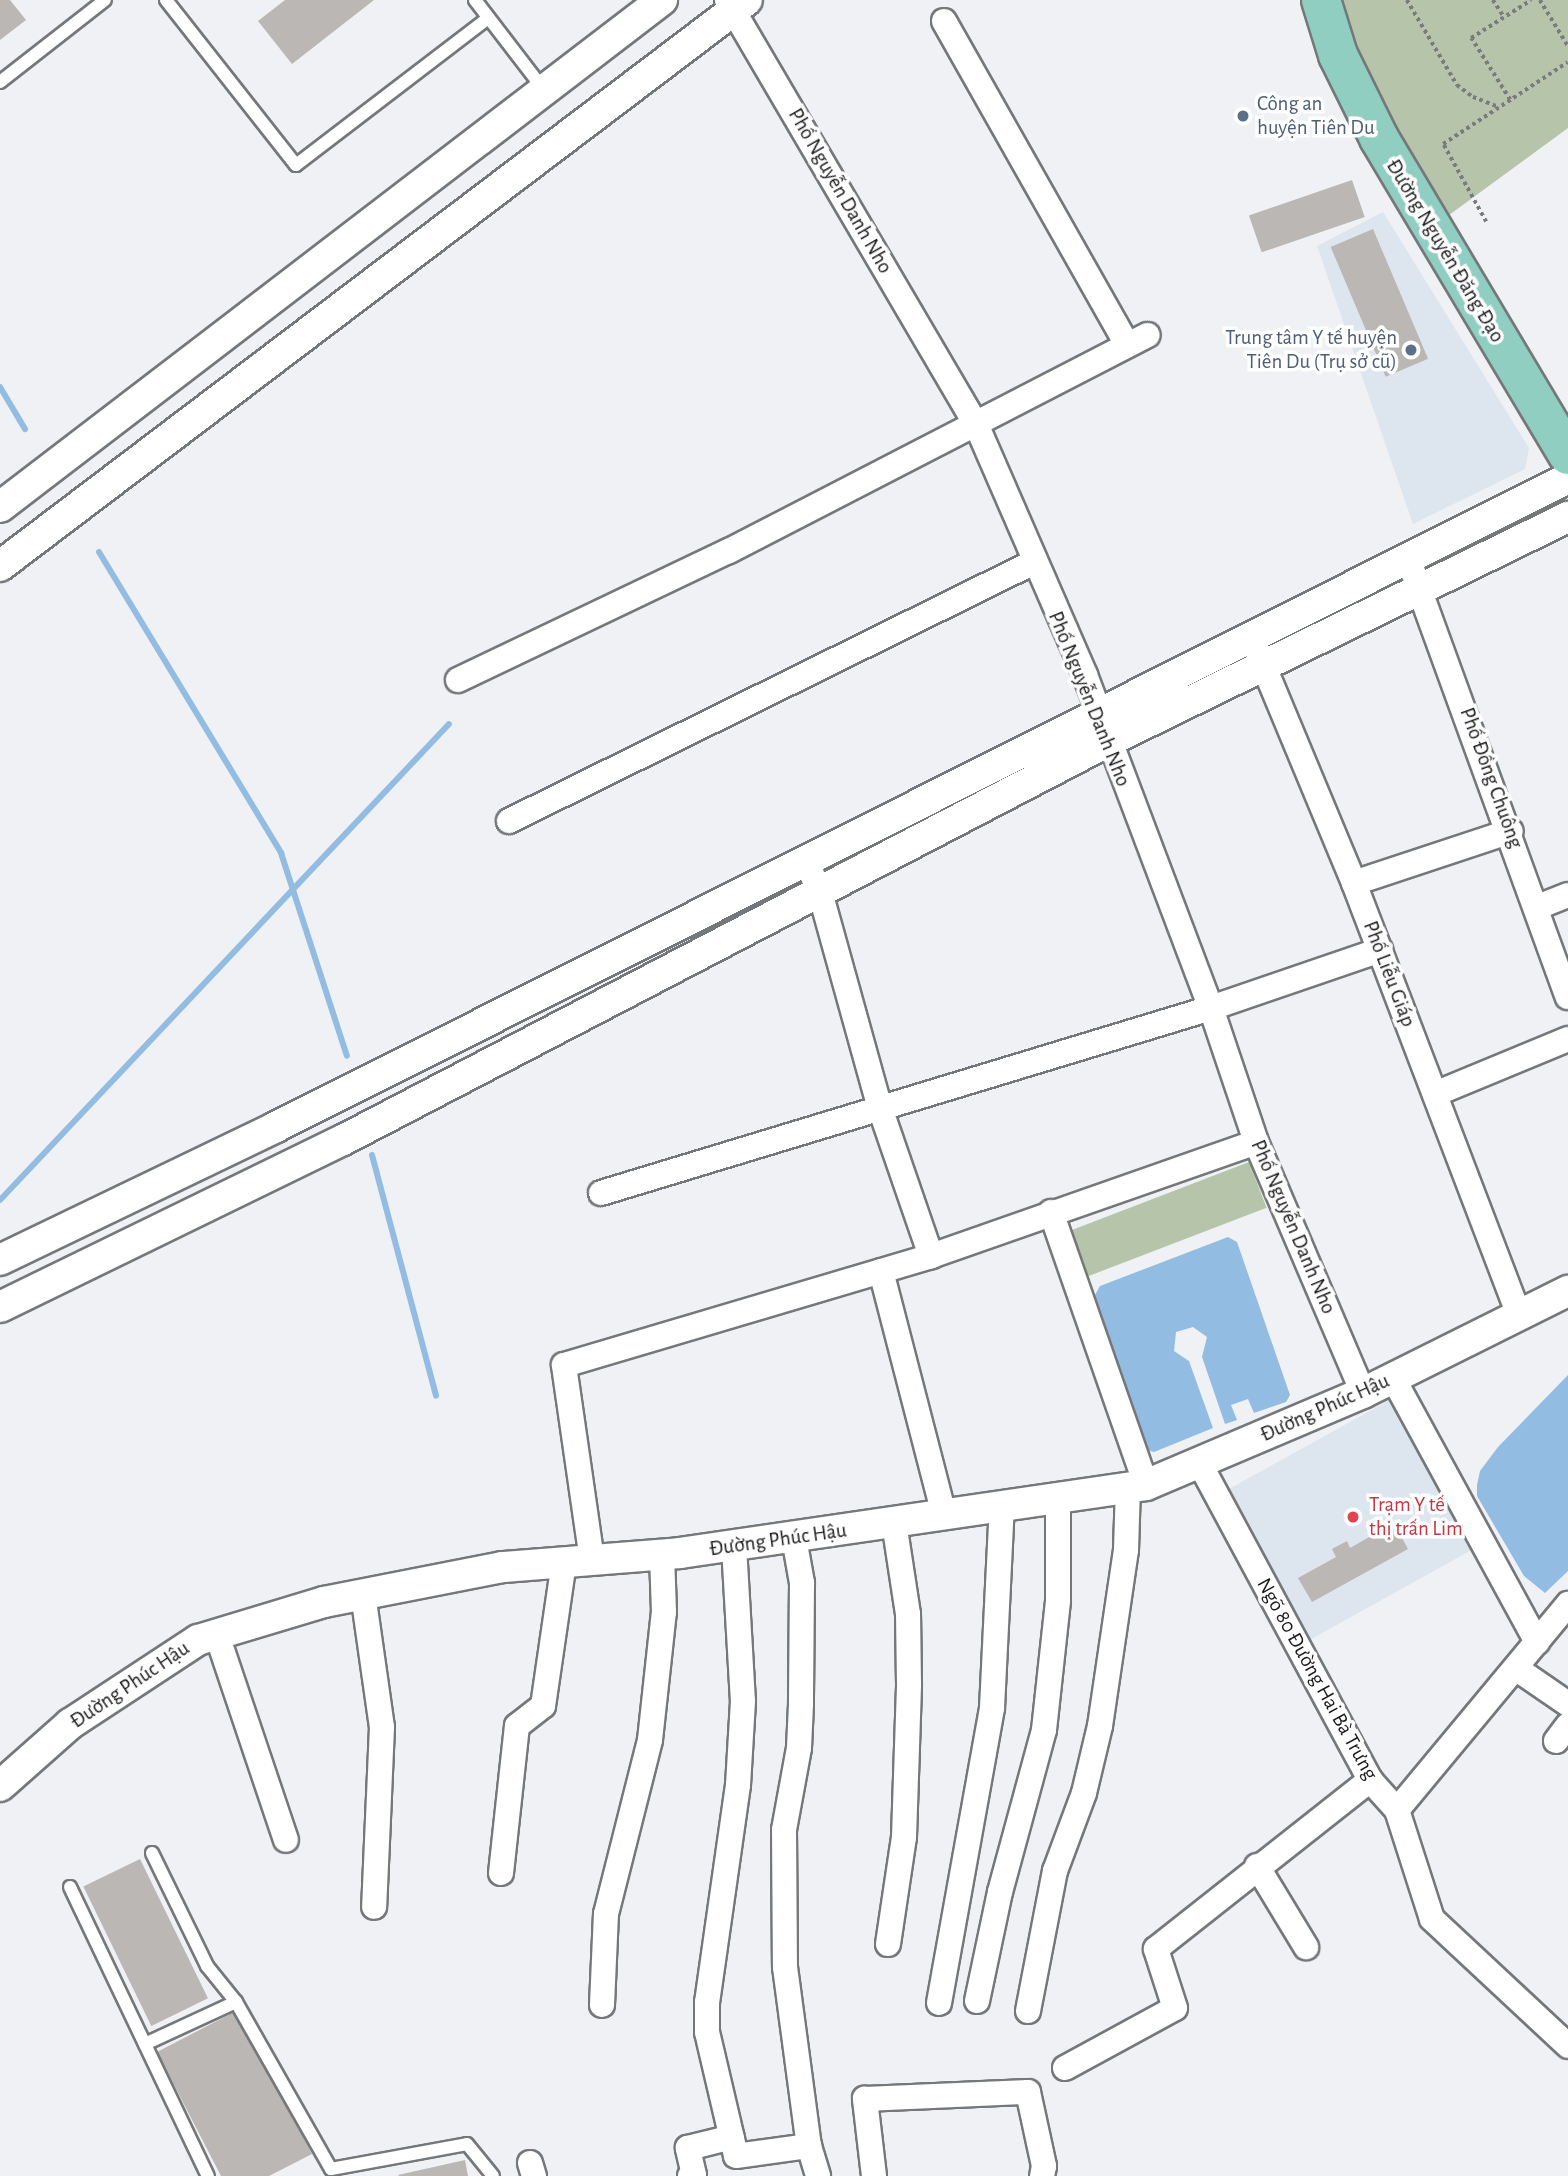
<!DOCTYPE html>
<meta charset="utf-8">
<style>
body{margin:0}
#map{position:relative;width:1568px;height:2176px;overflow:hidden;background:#eff1f5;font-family:"Alegreya Sans",sans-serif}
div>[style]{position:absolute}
.built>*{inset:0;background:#dde5ee;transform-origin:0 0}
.green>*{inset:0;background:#b6c5a9;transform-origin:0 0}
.water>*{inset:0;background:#93bce2}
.stream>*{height:6px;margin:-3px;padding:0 3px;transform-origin:3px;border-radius:3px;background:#93bce2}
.building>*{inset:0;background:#bab7b4;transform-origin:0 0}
.path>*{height:3.5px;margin-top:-1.75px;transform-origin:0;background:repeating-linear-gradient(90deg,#7a7b7e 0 3.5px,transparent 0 7px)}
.roads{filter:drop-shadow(2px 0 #75787a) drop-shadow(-2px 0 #75787a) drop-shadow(0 2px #75787a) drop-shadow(0 -2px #75787a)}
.service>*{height:12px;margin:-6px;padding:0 6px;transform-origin:6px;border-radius:6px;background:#fff}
.minor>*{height:24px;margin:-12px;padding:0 12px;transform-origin:12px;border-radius:12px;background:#fff}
.tertiary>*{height:30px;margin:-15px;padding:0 15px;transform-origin:15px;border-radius:15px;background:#fff}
.primary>*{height:38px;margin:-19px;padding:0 19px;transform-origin:19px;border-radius:19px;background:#8fcec0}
.dots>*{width:19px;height:19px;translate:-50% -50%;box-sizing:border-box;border:4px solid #fefeff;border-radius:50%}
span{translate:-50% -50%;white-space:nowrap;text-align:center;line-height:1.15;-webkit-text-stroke:7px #fefeff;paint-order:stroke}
.service-label{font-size:21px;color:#4e5e75}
.left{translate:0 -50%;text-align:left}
.right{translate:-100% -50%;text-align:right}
.street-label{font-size:21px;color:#1a1a1c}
.health-label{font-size:21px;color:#be3a42}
</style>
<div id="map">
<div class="built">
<div style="clip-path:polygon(1383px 212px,1529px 448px,1525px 469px,1413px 524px,1317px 246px)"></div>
<div style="left:1395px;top:1397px;width:171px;height:191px;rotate:61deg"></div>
</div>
<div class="green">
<div style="clip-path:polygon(1341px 0,1568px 0,1568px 128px,1445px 218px,1368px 75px)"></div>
<div style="left:1249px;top:1162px;width:49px;height:191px;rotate:69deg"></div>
</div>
<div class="water">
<div style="clip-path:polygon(1228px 1237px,1237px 1242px,1290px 1395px,1286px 1402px,1254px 1413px,1248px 1399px,1231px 1405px,1237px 1420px,1225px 1424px,1202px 1357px,1207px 1337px,1193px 1327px,1176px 1332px,1174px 1351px,1189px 1361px,1213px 1428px,1154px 1452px,1147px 1450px,1095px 1295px,1100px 1286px)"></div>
<div style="clip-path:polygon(1568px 1375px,1568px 1571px,1545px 1593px,1524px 1576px,1477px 1496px,1477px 1485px,1480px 1471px,1498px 1447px)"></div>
</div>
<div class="stream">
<div style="left:0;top:387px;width:49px;rotate:59.2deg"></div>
<div style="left:99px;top:552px;width:352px;rotate:58.8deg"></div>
<div style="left:281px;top:853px;width:213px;rotate:72deg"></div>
<div style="left:372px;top:1155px;width:249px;rotate:75.1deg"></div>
<div style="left:0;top:1200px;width:654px;rotate:-46.67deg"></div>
</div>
<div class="building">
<div style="clip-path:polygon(0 0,10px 0,26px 20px,0 40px)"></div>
<div style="clip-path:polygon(285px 0,374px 0,292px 64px,258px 21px)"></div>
<div style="left:1352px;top:180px;width:39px;height:109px;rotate:71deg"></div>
<div style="left:1373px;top:229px;width:141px;height:46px;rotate:67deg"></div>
<div style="clip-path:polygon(1394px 1523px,1408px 1549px,1312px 1602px,1298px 1578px,1336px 1557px,1332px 1549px,1347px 1541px,1350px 1548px)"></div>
<div style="left:140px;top:1859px;width:155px;height:63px;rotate:64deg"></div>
<div style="clip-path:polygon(238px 2010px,312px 2154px,269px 2176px,221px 2176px,157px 2052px)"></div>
<div style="clip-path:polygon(465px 2160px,468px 2176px,399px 2176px,398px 2175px)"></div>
</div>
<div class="path">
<div style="left:1407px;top:0;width:99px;rotate:59.5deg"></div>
<div style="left:1457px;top:85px;width:20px;rotate:37deg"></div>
<div style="left:1473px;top:97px;width:28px;rotate:21deg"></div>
<div style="left:1493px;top:0;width:20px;rotate:57deg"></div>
<div style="left:1540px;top:0;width:54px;rotate:58.7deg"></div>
<div style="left:1510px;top:100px;width:73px;rotate:-122.2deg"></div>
<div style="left:1471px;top:38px;width:71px;rotate:-32.3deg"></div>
<div style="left:1486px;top:222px;width:89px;rotate:-118.9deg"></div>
<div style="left:1443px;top:144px;width:149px;rotate:-33.3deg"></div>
</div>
<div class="roads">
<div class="service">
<div style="left:166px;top:0;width:210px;rotate:51.8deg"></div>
<div style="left:296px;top:165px;width:242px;rotate:-37.4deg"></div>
<div style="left:475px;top:0;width:113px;rotate:52.5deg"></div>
<div style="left:0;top:82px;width:133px;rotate:-38deg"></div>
<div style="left:152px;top:1853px;width:126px;rotate:64deg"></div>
<div style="left:207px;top:1966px;width:46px;rotate:51.1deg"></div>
<div style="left:236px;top:2002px;width:192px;rotate:60.4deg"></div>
<div style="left:331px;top:2169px;width:138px;rotate:-10.4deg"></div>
<div style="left:467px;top:2144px;width:41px;rotate:50.9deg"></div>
<div style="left:70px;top:1887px;width:320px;rotate:64.5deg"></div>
<div style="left:145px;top:2044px;width:100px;rotate:-24.8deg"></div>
</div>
<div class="minor">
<div style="left:727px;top:0;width:492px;rotate:59.6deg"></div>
<div style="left:976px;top:424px;width:274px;rotate:66.5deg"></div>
<div style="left:1085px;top:675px;width:356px;rotate:69.3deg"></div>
<div style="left:1211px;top:1008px;width:141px;rotate:71.4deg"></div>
<div style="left:1256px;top:1142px;width:273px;rotate:66.9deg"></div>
<div style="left:944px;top:21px;width:372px;rotate:60.5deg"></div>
<div style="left:1409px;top:561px;width:464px;rotate:70deg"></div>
<div style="left:1257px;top:650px;width:252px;rotate:67.4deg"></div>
<div style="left:1354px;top:883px;width:460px;rotate:69.1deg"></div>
<div style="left:458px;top:680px;width:300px;rotate:-25.5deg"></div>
<div style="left:729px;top:551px;width:471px;rotate:-27.3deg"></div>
<div style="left:509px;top:821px;width:583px;rotate:-26.26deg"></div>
<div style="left:806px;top:861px;width:34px;rotate:66deg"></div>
<div style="left:820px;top:892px;width:224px;rotate:74.5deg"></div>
<div style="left:880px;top:1108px;width:157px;rotate:71deg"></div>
<div style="left:1354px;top:883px;width:165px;rotate:-18.3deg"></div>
<div style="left:1538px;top:907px;width:32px;rotate:-22deg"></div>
<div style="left:1435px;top:1094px;width:144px;rotate:-22.5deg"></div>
<div style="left:601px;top:1193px;width:637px;rotate:-16.87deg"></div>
<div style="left:1211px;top:1008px;width:179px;rotate:-18.9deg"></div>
<div style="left:1051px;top:1212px;width:289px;rotate:70.8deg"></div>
<div style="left:881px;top:1271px;width:251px;rotate:75.5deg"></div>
<div style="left:1393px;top:1378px;width:301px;rotate:61.4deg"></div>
<div style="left:1200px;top:1464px;width:359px;rotate:61.7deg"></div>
<div style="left:1370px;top:1780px;width:40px;rotate:48deg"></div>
<div style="left:1397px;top:1810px;width:114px;rotate:72.2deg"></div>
<div style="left:1432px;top:1919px;width:186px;rotate:43deg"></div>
<div style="left:794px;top:1538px;width:46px;rotate:79.9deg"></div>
<div style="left:802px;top:1583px;width:121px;rotate:90.5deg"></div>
<div style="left:801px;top:1704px;width:44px;rotate:92.6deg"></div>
<div style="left:799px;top:1748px;width:83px;rotate:100.4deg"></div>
<div style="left:784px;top:1830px;width:137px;rotate:89.6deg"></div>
<div style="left:785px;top:1967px;width:181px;rotate:82.4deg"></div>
<div style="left:809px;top:2146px;width:31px;rotate:73deg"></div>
<div style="left:734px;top:1546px;width:155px;rotate:86.7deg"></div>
<div style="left:743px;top:1701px;width:84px;rotate:93.4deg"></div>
<div style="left:738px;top:1785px;width:219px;rotate:98.1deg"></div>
<div style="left:707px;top:2002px;width:30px;rotate:90deg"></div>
<div style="left:707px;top:2032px;width:127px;rotate:76.8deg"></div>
<div style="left:736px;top:2156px;width:74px;rotate:-7.8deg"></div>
<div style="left:592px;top:1560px;width:197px;rotate:-98.2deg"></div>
<div style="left:564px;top:1365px;width:383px;rotate:-16.5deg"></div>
<div style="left:931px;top:1256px;width:344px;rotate:-19.3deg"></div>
<div style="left:363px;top:1594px;width:134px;rotate:81.9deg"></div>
<div style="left:382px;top:1727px;width:180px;rotate:92.5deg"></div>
<div style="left:217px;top:1635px;width:216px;rotate:71.4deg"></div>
<div style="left:1517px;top:1669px;width:62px;rotate:34.5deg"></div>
<div style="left:1556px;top:1741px;width:20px;rotate:-53deg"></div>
<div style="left:1397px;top:1810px;width:268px;rotate:-50.3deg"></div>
<div style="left:1257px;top:1866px;width:95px;rotate:58.8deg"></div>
<div style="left:501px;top:1873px;width:148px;rotate:-83.8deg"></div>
<div style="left:517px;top:1726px;width:33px;rotate:-38deg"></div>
<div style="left:543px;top:1706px;width:146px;rotate:-81.7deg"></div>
<div style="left:888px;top:1944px;width:108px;rotate:-81.5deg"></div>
<div style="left:904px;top:1837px;width:153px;rotate:-88.1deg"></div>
<div style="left:909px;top:1684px;width:70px;rotate:-90.8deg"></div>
<div style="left:908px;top:1614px;width:92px;rotate:-98.7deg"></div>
<div style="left:977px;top:2001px;width:111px;rotate:-78.1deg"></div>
<div style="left:1000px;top:1892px;width:168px;rotate:-74.8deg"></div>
<div style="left:1044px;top:1730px;width:130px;rotate:-83.8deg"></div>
<div style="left:1058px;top:1601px;width:103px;rotate:-90deg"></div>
<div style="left:939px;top:2003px;width:300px;rotate:-79.8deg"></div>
<div style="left:992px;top:1708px;width:202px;rotate:-87.2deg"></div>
<div style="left:602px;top:2005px;width:91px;rotate:-87.5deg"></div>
<div style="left:606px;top:1914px;width:179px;rotate:-75.8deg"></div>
<div style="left:650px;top:1740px;width:129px;rotate:-83.8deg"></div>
<div style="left:664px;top:1612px;width:58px;rotate:-92deg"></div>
<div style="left:1028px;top:2011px;width:143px;rotate:-79.1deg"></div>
<div style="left:1055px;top:1871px;width:83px;rotate:-69.6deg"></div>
<div style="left:1084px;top:1793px;width:69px;rotate:-76.6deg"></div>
<div style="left:1100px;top:1726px;width:178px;rotate:-81.6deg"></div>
<div style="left:1126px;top:1550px;width:63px;rotate:-88.2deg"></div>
<div style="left:1065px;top:2068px;width:125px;rotate:-28.6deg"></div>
<div style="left:1175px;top:2008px;width:62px;rotate:-107.9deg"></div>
<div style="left:1156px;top:1949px;width:273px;rotate:-38.3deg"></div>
<div style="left:530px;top:2163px;width:14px;rotate:73deg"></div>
<div style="left:690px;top:2176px;width:4px;rotate:-14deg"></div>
<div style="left:694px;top:2175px;width:28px;rotate:-103deg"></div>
<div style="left:688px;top:2148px;width:45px;rotate:-14deg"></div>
<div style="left:874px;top:2176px;width:78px;rotate:-96.7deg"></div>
<div style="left:865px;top:2099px;width:163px;rotate:-2.5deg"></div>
<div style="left:1028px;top:2092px;width:76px;rotate:77.8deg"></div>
<div style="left:1044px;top:2166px;width:10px;rotate:101deg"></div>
</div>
<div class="tertiary">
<div style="left:0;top:507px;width:834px;rotate:-37.45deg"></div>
<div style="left:0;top:566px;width:937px;rotate:-37.15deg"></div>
<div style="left:0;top:1260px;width:306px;rotate:-25.7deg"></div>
<div style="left:276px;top:1127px;width:1446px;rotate:-26.67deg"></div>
<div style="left:0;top:1307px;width:381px;rotate:-26deg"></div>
<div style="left:343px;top:1140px;width:861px;rotate:-27.52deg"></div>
<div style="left:1107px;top:742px;width:513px;rotate:-26.02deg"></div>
<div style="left:0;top:1786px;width:94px;rotate:-41.5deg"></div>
<div style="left:70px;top:1724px;width:153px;rotate:-33.3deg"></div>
<div style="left:198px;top:1640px;width:132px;rotate:-16.8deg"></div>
<div style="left:324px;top:1602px;width:182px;rotate:-11.1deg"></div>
<div style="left:503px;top:1567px;width:178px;rotate:-4.5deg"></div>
<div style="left:680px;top:1553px;width:471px;rotate:-8.3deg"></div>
<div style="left:1146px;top:1485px;width:236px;rotate:-23deg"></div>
<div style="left:1363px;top:1393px;width:229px;rotate:-26.5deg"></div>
</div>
<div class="primary">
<div style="left:1321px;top:0;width:58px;rotate:72.8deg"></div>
<div style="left:1338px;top:55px;width:93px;rotate:63.7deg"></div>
<div style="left:1379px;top:138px;width:369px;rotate:59.2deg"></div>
</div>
</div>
<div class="dots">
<div style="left:1243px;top:116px;background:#5c6f8a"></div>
<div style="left:1411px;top:350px;background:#5c6f8a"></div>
<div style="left:1353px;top:1517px;background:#e0444e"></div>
</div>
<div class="service-label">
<span class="left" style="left:1257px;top:116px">Công an<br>huyện Tiên Du</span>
<span class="right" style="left:1397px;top:350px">Trung tâm Y tế huyện<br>Tiên Du (Trụ sở cũ)</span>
</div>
<div class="street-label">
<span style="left:840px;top:191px;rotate:60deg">Phố Nguyễn Danh Nho</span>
<span style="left:1445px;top:251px;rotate:59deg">Đường Nguyễn Đăng Đạo</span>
<span style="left:1089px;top:699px;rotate:68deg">Phố Nguyễn Danh Nho</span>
<span style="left:1491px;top:778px;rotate:70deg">Phố Đồng Chuông</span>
<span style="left:1389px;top:974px;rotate:69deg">Phố Liễu Giáp</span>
<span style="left:1293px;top:1227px;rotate:67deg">Phố Nguyễn Danh Nho</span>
<span style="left:1325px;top:1408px;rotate:-24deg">Đường Phúc Hậu</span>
<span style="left:778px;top:1540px;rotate:-8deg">Đường Phúc Hậu</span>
<span style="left:1317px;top:1679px;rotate:61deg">Ngõ 80 Đường Hai Bà Trưng</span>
<span style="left:130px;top:1685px;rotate:-34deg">Đường Phúc Hậu</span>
</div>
<div class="health-label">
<span class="left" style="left:1369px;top:1517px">Trạm Y tế<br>thị trấn Lim</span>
</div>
</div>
